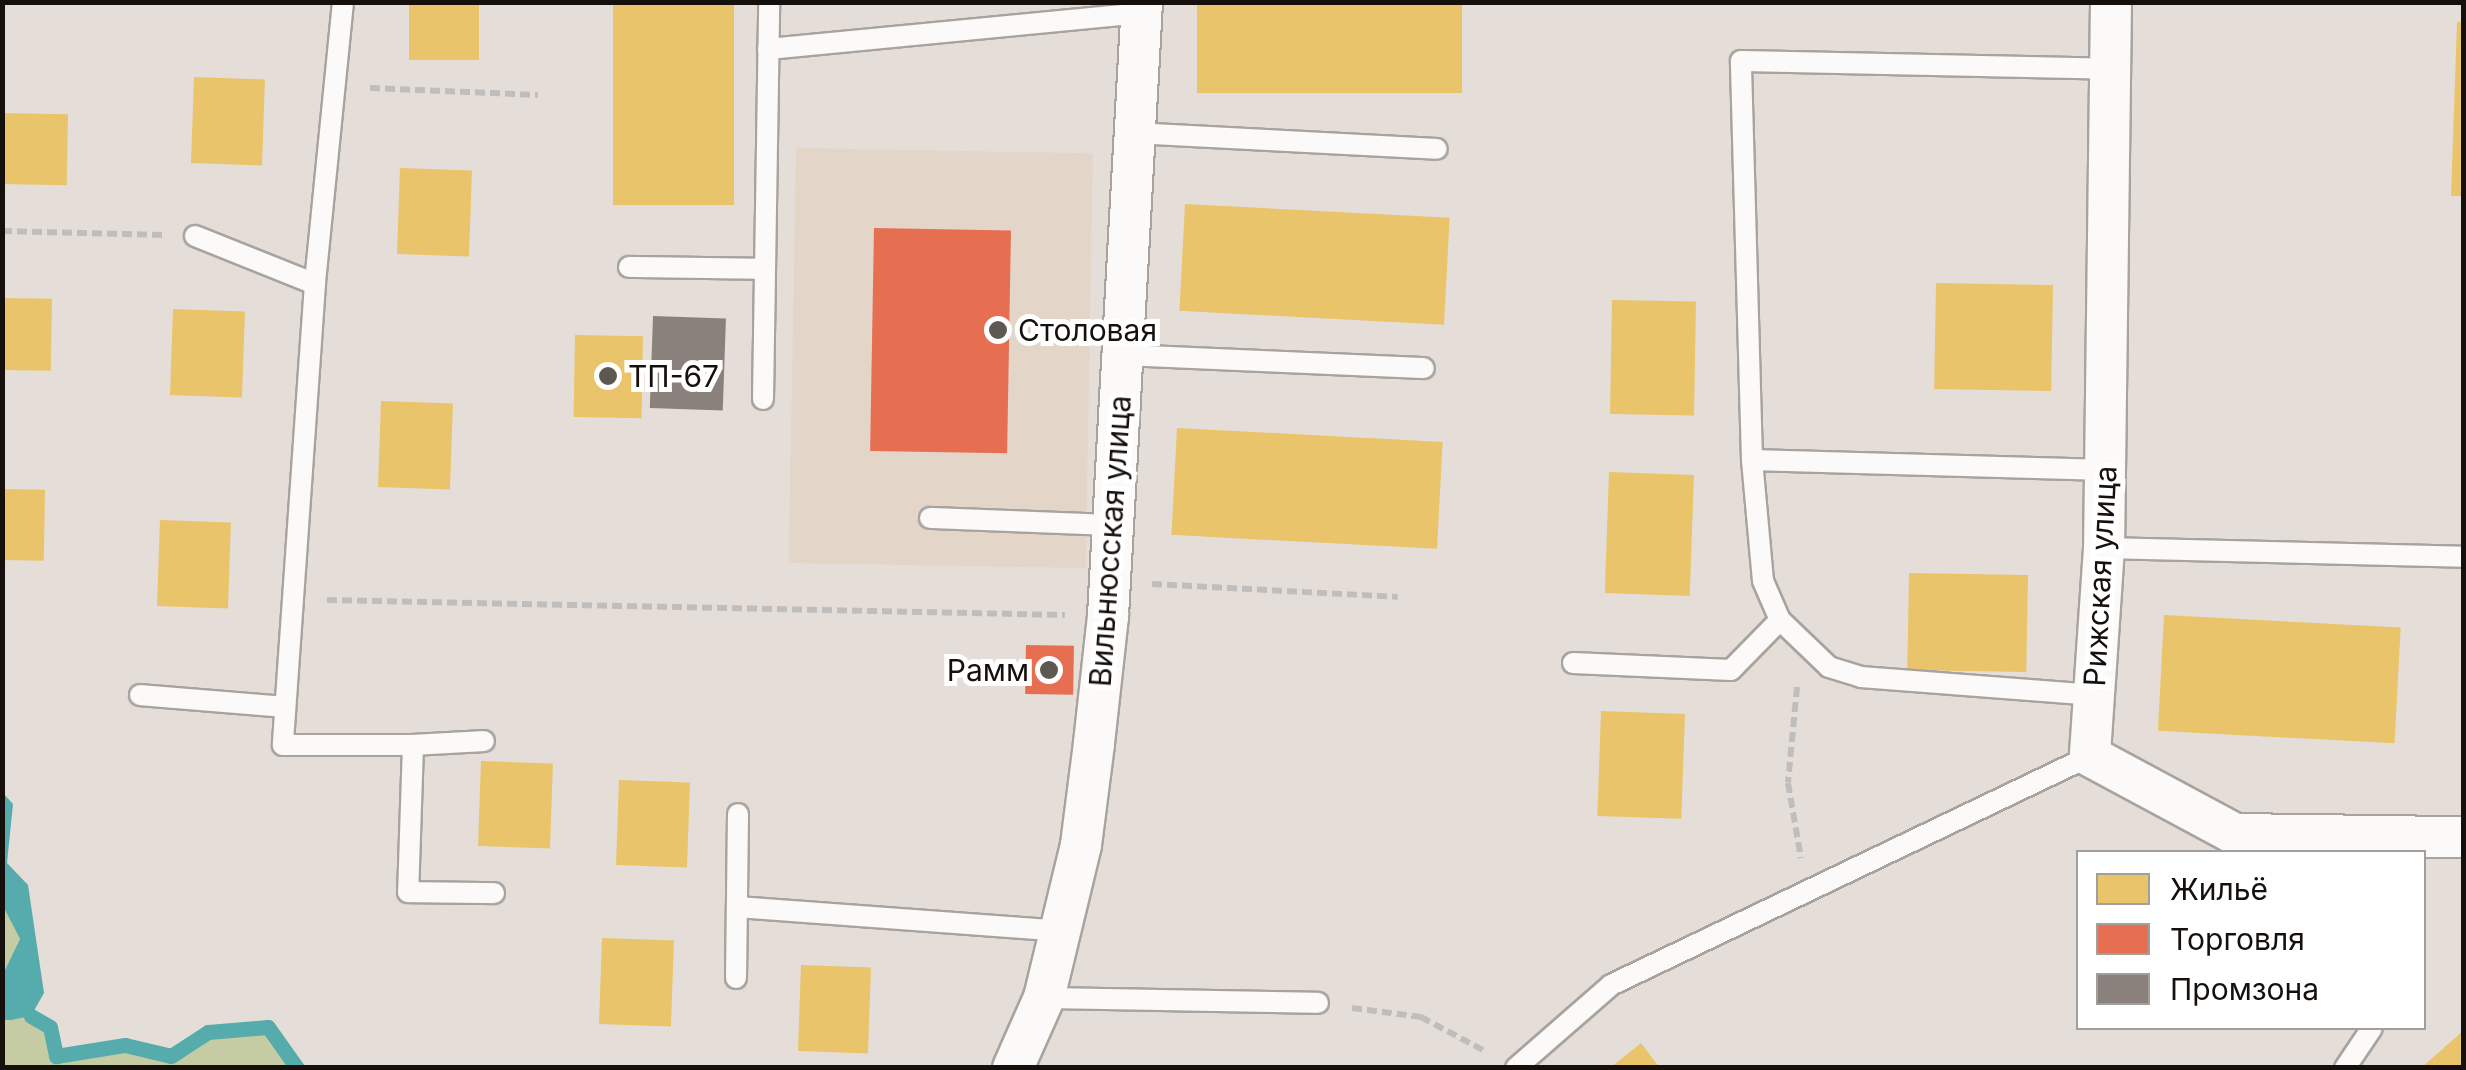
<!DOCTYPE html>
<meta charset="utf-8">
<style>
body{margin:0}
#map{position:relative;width:2466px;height:1070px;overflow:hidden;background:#e5ded8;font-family:Inter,sans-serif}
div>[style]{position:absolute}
.built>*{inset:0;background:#e3d6c9;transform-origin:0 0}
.green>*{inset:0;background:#c5cca3}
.water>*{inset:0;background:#56abad}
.homes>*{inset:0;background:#e9c46a;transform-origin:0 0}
.shops>*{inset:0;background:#e76f51;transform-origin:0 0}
.industry>*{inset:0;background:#8a817c;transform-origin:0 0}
.stream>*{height:15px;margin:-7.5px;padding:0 7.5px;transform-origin:7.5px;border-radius:7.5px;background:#56abad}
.path>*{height:6px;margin-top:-3px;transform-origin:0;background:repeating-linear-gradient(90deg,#c0bebd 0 10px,transparent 0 15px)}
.roads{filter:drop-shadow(2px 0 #a8a39e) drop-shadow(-2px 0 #a8a39e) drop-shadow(0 2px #a8a39e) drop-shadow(0 -2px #a8a39e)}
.service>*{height:20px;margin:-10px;padding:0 10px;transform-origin:10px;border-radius:10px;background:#fbfaf9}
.minor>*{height:40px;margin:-20px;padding:0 20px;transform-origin:20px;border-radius:20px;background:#fbfaf9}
.dots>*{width:28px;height:28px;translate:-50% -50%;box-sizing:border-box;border:5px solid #fff;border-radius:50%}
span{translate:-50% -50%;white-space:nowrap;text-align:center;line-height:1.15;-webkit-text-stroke:10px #fff;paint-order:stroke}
.poi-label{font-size:30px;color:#15100c}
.left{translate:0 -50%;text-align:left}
.right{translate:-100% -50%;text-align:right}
.street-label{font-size:30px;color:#15100c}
.frame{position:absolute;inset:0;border:5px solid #15100c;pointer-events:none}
.legend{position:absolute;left:2076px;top:850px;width:350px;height:180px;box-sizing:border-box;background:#fff;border:2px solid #a19f9e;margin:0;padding:12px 18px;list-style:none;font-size:30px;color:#15100c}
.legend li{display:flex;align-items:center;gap:20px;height:50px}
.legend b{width:50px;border:2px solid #a19f9e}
</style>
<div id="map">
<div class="built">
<div style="left:796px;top:148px;width:297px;height:415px;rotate:1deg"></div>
</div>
<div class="green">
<div style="clip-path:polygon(3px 906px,20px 939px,3px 974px)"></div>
<div style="clip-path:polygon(31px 1016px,50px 1027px,57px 1056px,125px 1045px,171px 1056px,208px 1032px,268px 1027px,297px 1067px,3px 1068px,3px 1020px)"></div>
</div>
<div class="water">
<div style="clip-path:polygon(3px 793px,13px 804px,7px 863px,28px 885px,44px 993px,31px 1016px,11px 1020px,3px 1020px,3px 974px,20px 939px,3px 906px)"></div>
</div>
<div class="homes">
<div style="left:409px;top:2px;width:70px;height:58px"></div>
<div style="left:613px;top:2px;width:121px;height:203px"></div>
<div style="left:1197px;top:2px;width:265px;height:91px"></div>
<div style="clip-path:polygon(2457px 22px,2464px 22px,2464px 196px,2451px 196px)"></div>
<div style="left:194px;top:77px;width:71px;height:86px;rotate:2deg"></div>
<div style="left:2px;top:113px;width:66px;height:71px;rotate:1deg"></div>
<div style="left:400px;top:168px;width:72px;height:86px;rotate:2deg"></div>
<div style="left:1185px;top:204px;width:265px;height:107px;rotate:3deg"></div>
<div style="left:1936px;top:283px;width:117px;height:106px;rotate:1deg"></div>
<div style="left:2px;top:298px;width:50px;height:72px;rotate:1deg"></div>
<div style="left:1612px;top:300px;width:84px;height:114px;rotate:1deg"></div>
<div style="left:173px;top:309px;width:72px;height:86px;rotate:2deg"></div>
<div style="left:575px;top:335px;width:68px;height:82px;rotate:1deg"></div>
<div style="left:381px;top:401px;width:72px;height:86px;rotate:2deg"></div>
<div style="left:1177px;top:428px;width:266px;height:107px;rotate:3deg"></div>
<div style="left:1609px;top:472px;width:85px;height:121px;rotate:2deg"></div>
<div style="left:2px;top:489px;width:43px;height:71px;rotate:1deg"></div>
<div style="left:160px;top:520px;width:71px;height:86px;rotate:2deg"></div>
<div style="left:1909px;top:573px;width:119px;height:97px;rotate:1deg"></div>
<div style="left:2164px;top:615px;width:237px;height:116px;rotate:3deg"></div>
<div style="left:1601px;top:711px;width:84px;height:105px;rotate:2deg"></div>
<div style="left:481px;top:761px;width:72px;height:85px;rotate:2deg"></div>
<div style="left:619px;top:780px;width:71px;height:85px;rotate:2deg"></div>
<div style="left:602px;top:938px;width:72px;height:86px;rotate:2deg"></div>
<div style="left:801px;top:965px;width:70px;height:86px;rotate:2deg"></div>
<div style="clip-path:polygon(2464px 1030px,2464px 1068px,2421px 1068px)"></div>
<div style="clip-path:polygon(1641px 1043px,1660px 1068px,1610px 1068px)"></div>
</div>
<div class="shops">
<div style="left:874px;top:228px;width:137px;height:223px;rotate:1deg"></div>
<div style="left:1026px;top:645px;width:48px;height:49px;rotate:1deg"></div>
</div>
<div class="industry">
<div style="left:653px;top:316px;width:73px;height:92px;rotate:2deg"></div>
</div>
<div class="stream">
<div style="left:31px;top:1016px;width:22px;rotate:30deg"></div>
<div style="left:50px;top:1027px;width:30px;rotate:78deg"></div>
<div style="left:56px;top:1056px;width:70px;rotate:-9.1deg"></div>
<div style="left:125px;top:1045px;width:47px;rotate:13.4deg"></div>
<div style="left:171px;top:1056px;width:44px;rotate:-33deg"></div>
<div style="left:208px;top:1032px;width:60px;rotate:-4.8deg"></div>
<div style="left:268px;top:1027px;width:50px;rotate:54.7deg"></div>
</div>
<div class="path">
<div style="left:370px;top:88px;width:168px;rotate:2.4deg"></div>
<div style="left:2px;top:231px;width:162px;rotate:1.4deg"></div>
<div style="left:1152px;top:584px;width:246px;rotate:3deg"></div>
<div style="left:327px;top:600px;width:738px;rotate:1.16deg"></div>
<div style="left:1797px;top:687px;width:96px;rotate:95.4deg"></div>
<div style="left:1788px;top:783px;width:76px;rotate:80.2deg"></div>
<div style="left:1352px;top:1008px;width:70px;rotate:7.4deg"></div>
<div style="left:1421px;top:1017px;width:72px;rotate:28deg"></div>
</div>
<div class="roads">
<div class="service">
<div style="left:343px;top:2px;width:283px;rotate:95.7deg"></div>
<div style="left:315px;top:284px;width:462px;rotate:94deg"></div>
<div style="left:283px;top:745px;width:130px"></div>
<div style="left:413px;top:745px;width:147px;rotate:91.9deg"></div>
<div style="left:408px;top:892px;width:86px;rotate:0.7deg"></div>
<div style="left:768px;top:49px;width:375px;rotate:-5.5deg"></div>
<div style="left:1134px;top:133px;width:303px;rotate:3deg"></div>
<div style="left:195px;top:236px;width:129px;rotate:21.8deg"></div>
<div style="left:629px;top:267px;width:136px;rotate:0.8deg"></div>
<div style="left:1122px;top:355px;width:302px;rotate:2.5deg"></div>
<div style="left:763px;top:399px;width:397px;rotate:-89.1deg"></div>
<div style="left:1752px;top:460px;width:121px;rotate:84.8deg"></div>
<div style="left:1763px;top:581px;width:43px;rotate:66.4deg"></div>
<div style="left:1780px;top:620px;width:68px;rotate:43.8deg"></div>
<div style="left:1829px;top:667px;width:34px;rotate:17deg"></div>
<div style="left:1861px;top:677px;width:234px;rotate:4.4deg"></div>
<div style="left:2105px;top:470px;width:353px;rotate:-178.4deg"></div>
<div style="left:1752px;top:460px;width:399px;rotate:-91.6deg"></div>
<div style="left:1741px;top:61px;width:371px;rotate:1.2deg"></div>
<div style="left:930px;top:518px;width:184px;rotate:2.2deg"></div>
<div style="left:2104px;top:548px;width:360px;rotate:1.4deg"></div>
<div style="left:1573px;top:663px;width:158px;rotate:2.5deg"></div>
<div style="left:1731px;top:670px;width:70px;rotate:-45.6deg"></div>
<div style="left:140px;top:695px;width:145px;rotate:4.7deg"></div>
<div style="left:413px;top:745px;width:71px;rotate:-3.2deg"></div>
<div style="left:737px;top:907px;width:324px;rotate:4.2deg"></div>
<div style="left:736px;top:978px;width:164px;rotate:-89.3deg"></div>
<div style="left:1044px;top:998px;width:274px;rotate:1deg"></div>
<div style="left:1516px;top:1068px;width:126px;rotate:-41.1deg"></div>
<div style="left:1611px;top:985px;width:531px;rotate:-25.55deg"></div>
<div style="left:2345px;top:1068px;width:48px;rotate:-56deg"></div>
</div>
<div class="minor">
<div style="left:2111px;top:2px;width:546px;rotate:90.73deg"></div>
<div style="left:2104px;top:548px;width:208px;rotate:93.9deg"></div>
<div style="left:2090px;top:756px;width:165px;rotate:28.3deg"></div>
<div style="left:2235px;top:834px;width:229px;rotate:0.8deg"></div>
<div style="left:1013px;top:1068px;width:77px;rotate:-66.1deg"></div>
<div style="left:1044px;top:998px;width:157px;rotate:-76.4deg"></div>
<div style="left:1081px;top:845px;width:103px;rotate:-82.7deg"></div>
<div style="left:1094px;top:743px;width:128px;rotate:-83.7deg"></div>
<div style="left:1108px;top:616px;width:615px;rotate:-86.83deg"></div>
</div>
</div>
<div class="dots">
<div style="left:998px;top:330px;background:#5e5853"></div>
<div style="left:608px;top:376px;background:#5e5853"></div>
<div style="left:1049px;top:670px;background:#5e5853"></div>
</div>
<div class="poi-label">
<span class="left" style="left:1018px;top:330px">Столовая</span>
<span class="left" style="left:628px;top:376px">ТП-67</span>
<span class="right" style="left:1029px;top:670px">Рамм</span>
</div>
<div class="street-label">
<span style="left:1110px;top:541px;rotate:-86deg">Вильнюсская улица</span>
<span style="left:2100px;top:576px;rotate:-87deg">Рижская улица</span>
</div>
<div class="frame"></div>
<ul class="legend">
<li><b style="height:28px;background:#e9c46a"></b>Жильё</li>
<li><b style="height:28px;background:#e76f51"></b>Торговля</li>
<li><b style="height:28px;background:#8a817c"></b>Промзона</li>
</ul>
</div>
